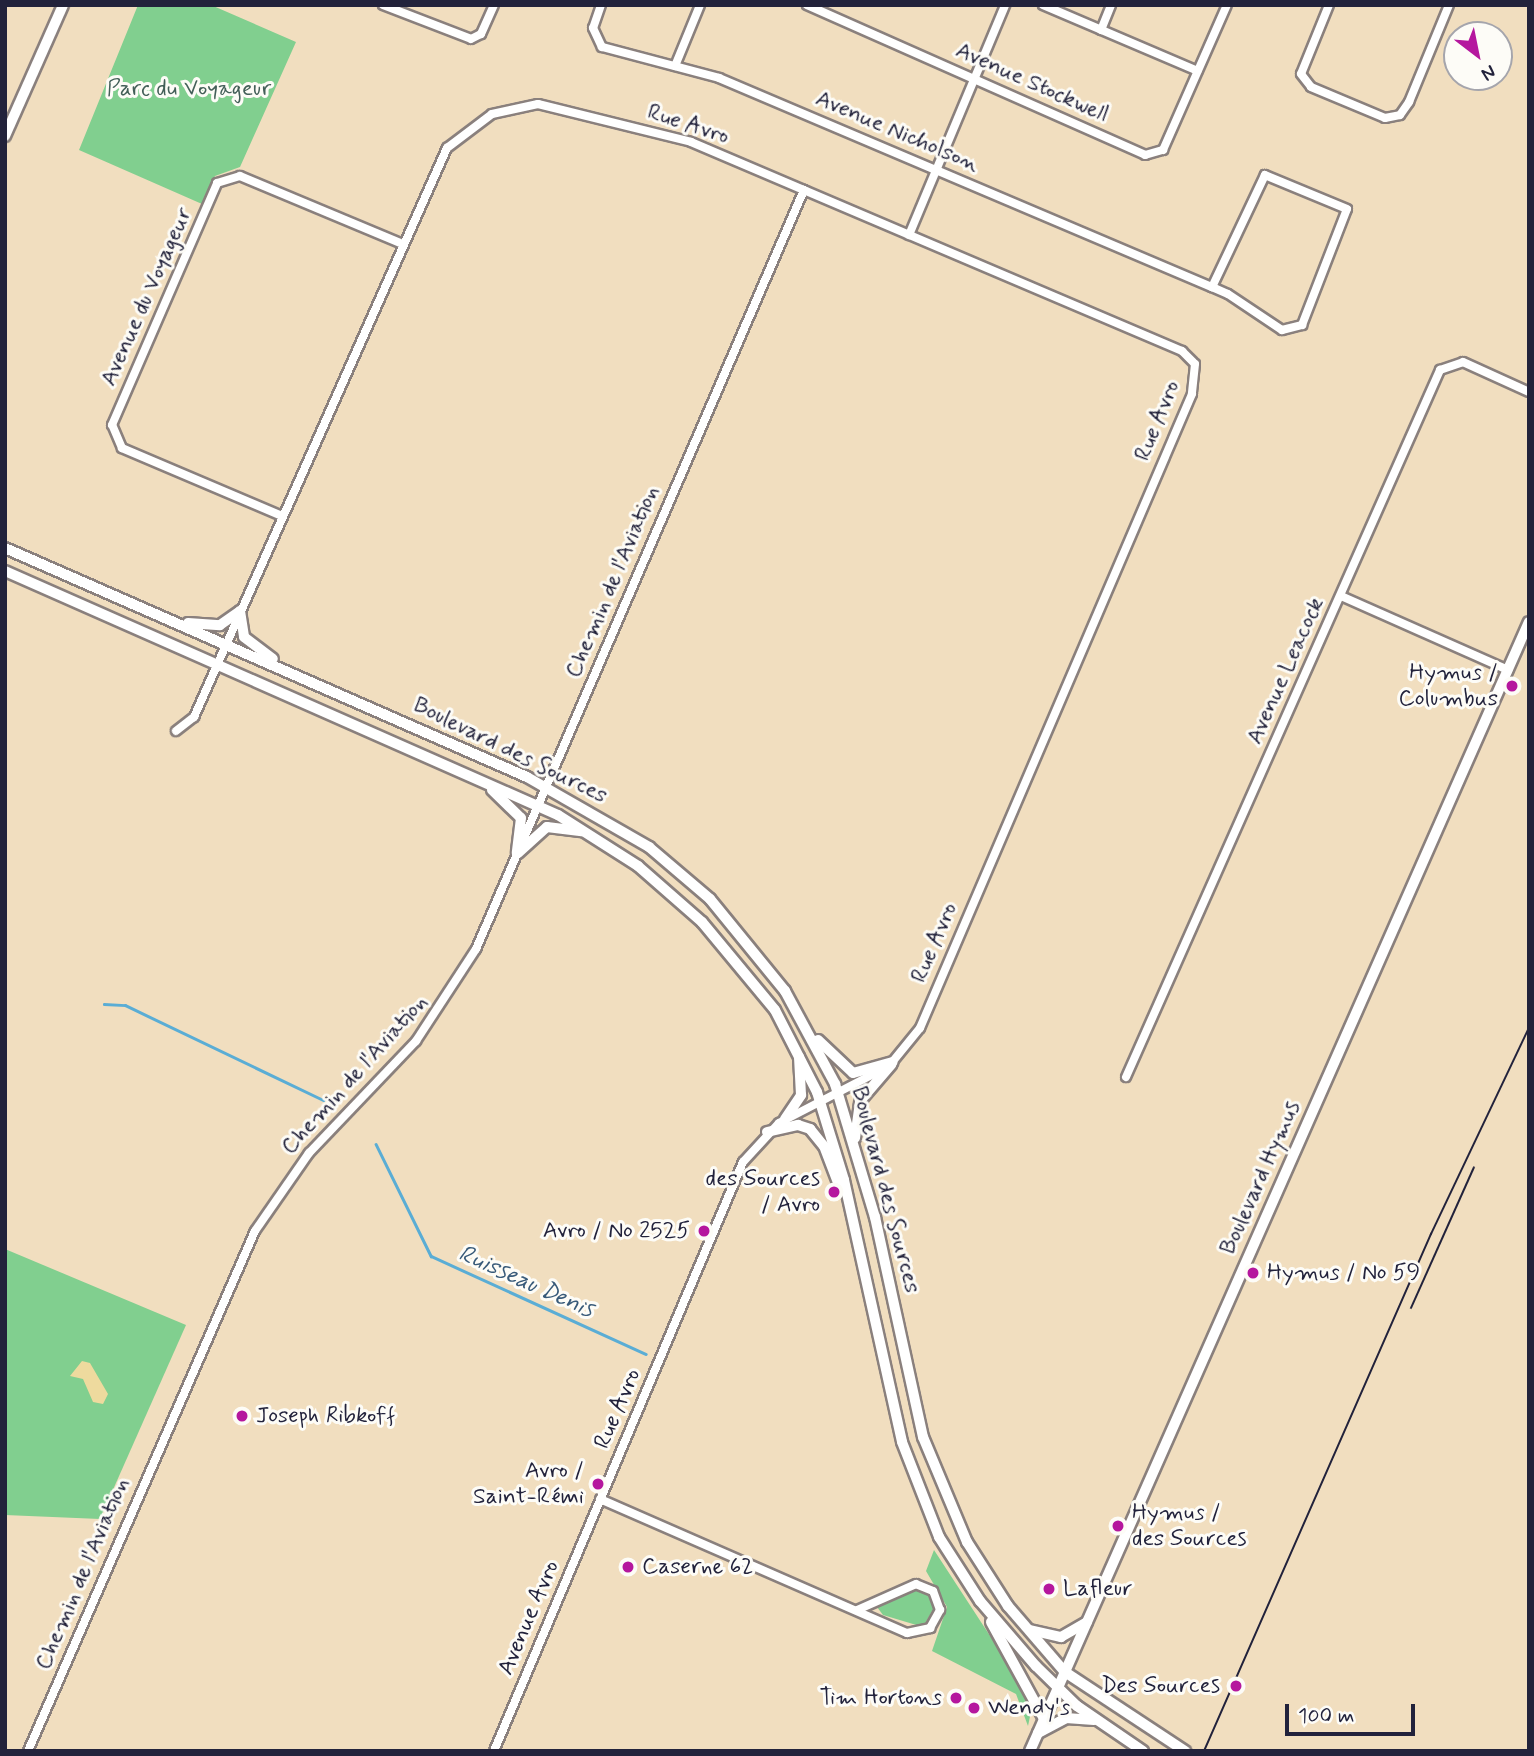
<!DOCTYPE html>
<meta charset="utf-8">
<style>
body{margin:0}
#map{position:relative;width:1534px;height:1756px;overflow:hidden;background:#f1debf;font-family:Mynerve,sans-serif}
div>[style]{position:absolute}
.green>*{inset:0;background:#81cf8f}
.sand>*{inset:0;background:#eeda9e}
.stream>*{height:2.5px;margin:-1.25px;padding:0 1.25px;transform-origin:1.25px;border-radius:1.25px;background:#5aadd5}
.roads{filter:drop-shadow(2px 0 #8a807d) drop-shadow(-2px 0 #8a807d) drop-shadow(0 2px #8a807d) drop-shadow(0 -2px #8a807d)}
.street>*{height:8px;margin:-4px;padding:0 4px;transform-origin:4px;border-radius:4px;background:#fff}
.secondary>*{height:10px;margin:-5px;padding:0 5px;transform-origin:5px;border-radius:5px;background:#fff}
.tram>*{height:2px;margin:-1px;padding:0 1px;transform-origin:1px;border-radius:1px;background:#22223b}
.dots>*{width:19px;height:19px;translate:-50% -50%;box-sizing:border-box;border:4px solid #fdfcf7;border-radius:50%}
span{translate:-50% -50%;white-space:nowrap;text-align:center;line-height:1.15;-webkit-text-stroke:6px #fdfcf7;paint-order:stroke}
.street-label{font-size:23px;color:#22223b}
.park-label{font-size:23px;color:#435f58}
.poi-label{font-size:23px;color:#22223b}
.right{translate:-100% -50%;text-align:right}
.left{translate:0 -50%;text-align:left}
.water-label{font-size:24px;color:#385a79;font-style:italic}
.frame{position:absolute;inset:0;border:7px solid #22223b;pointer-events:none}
.north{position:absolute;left:1443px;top:21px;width:70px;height:70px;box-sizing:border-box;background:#fdfcf7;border:2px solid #a5a5ac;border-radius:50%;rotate:148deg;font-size:19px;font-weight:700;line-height:28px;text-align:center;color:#22223b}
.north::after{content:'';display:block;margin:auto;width:24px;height:32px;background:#b5179e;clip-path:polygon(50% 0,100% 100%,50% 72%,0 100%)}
.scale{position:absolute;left:1285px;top:1704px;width:130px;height:32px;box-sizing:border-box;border:4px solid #22223b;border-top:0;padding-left:9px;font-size:21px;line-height:24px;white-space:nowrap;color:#22223b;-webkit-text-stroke:5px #fdfcf7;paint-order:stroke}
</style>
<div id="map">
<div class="green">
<div style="clip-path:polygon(138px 5px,211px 5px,296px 42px,240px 167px,215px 176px,202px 204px,79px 150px)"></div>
<div style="clip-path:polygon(5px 1249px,186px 1325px,100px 1519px,5px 1515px)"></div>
<div style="clip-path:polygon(934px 1550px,1024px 1688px,1032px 1707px,1028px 1726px,1016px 1694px,932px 1651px,947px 1607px,926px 1571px)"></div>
<div style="clip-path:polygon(911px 1588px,926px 1593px,935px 1606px,923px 1627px,883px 1615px,877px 1607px)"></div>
</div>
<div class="sand">
<div style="clip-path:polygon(82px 1361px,90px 1363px,108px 1394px,103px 1404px,93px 1402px,83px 1379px,70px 1376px)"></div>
</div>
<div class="stream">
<div style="left:104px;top:1004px;width:21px;rotate:3deg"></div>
<div style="left:125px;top:1005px;width:220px;rotate:25.6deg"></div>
<div style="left:376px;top:1144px;width:125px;rotate:63.8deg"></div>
<div style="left:431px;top:1256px;width:236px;rotate:24.5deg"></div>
</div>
<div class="roads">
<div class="street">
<div style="left:383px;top:5px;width:94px;rotate:21.1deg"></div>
<div style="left:471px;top:39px;width:11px;rotate:-27deg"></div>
<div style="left:481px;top:34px;width:32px;rotate:-66deg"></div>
<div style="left:601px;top:5px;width:24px;rotate:109deg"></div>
<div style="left:593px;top:28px;width:21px;rotate:65deg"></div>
<div style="left:602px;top:47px;width:121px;rotate:14.8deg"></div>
<div style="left:719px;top:78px;width:236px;rotate:23deg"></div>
<div style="left:936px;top:170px;width:300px;rotate:23deg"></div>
<div style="left:1212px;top:287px;width:17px;rotate:24deg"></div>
<div style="left:1228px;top:294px;width:65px;rotate:33.7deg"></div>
<div style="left:1282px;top:330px;width:21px;rotate:-14deg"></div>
<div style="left:1302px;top:325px;width:124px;rotate:-68.8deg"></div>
<div style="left:1347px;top:209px;width:89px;rotate:-157.5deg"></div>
<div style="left:1265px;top:175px;width:124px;rotate:115.3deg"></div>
<div style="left:807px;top:5px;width:370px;rotate:23.9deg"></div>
<div style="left:1145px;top:155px;width:19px;rotate:-16deg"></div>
<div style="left:1163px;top:150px;width:158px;rotate:-66.2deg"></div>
<div style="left:1043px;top:5px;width:168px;rotate:23.1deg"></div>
<div style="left:1329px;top:5px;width:74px;rotate:112.1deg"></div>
<div style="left:1301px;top:74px;width:16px;rotate:52deg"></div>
<div style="left:1311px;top:87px;width:80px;rotate:22.7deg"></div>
<div style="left:1385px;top:118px;width:15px;rotate:-11deg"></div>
<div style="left:1400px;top:115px;width:16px;rotate:-55deg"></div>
<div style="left:1409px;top:102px;width:105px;rotate:-67.6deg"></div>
<div style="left:1101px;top:30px;width:27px;rotate:-68deg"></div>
<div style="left:675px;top:66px;width:66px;rotate:-67.7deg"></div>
<div style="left:909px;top:235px;width:249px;rotate:-67.3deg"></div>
<div style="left:282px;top:516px;width:174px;rotate:-157deg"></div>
<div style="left:122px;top:448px;width:25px;rotate:-113deg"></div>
<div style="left:112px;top:425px;width:264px;rotate:-66.5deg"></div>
<div style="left:217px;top:183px;width:24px;rotate:-17deg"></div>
<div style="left:240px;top:176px;width:173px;rotate:22.7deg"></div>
<div style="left:1341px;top:596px;width:183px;rotate:23.9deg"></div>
<div style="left:176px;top:731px;width:23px;rotate:-38deg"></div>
<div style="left:194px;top:717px;width:623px;rotate:-66.03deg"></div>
<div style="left:447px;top:148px;width:56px;rotate:-37.1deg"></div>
<div style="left:492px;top:114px;width:47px;rotate:-12.3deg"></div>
<div style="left:538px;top:104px;width:158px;rotate:13.9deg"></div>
<div style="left:691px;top:142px;width:534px;rotate:23.06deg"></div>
<div style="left:1182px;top:351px;width:18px;rotate:45deg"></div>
<div style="left:1195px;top:364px;width:30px;rotate:96deg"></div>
<div style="left:1192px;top:394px;width:690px;rotate:113.22deg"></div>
<div style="left:920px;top:1028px;width:49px;rotate:129.2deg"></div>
<div style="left:889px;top:1066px;width:124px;rotate:152.6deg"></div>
<div style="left:779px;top:1123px;width:53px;rotate:132.7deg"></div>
<div style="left:743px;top:1162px;width:639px;rotate:112.92deg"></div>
<div style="left:1126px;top:1077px;width:774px;rotate:-66.05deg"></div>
<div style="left:1440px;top:370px;width:24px;rotate:-19deg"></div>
<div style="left:1463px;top:362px;width:72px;rotate:24.4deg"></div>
<div style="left:600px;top:1499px;width:335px;rotate:23.6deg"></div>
<div style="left:907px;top:1633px;width:24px;rotate:-12deg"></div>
<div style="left:930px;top:1628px;width:21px;rotate:-61deg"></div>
<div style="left:940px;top:1610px;width:20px;rotate:-110deg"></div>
<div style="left:933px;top:1591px;width:18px;rotate:-158deg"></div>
<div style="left:916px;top:1584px;width:64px;rotate:156.2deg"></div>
<div style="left:28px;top:1751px;width:567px;rotate:-66.42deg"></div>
<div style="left:255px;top:1231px;width:95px;rotate:-55.3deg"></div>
<div style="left:309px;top:1153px;width:155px;rotate:-46.3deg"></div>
<div style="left:416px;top:1041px;width:110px;rotate:-56.9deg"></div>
<div style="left:476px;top:949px;width:827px;rotate:-66.63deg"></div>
</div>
<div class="secondary">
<div style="left:5px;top:136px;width:143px;rotate:-66.1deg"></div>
<div style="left:5px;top:548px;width:570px;rotate:23.69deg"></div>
<div style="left:527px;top:777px;width:141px;rotate:29.8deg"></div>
<div style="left:649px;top:847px;width:80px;rotate:40.4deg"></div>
<div style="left:710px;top:899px;width:119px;rotate:50.8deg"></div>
<div style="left:785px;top:991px;width:106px;rotate:61.7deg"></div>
<div style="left:835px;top:1084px;width:139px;rotate:73.3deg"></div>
<div style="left:875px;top:1217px;width:225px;rotate:77.7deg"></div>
<div style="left:923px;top:1437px;width:114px;rotate:67.3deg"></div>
<div style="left:967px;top:1542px;width:76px;rotate:57.4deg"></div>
<div style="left:1008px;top:1606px;width:87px;rotate:49.2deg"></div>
<div style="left:1065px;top:1672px;width:144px;rotate:33.4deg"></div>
<div style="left:5px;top:571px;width:604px;rotate:23.81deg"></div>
<div style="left:558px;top:815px;width:95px;rotate:32.5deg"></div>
<div style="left:638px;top:866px;width:85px;rotate:41.2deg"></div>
<div style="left:702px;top:922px;width:114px;rotate:50.3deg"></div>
<div style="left:775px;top:1010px;width:92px;rotate:62.9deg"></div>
<div style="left:817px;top:1092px;width:92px;rotate:72.9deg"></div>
<div style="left:844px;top:1180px;width:268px;rotate:77.5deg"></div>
<div style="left:902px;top:1442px;width:102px;rotate:68.7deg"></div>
<div style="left:939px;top:1537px;width:76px;rotate:57.4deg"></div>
<div style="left:980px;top:1601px;width:86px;rotate:49.3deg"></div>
<div style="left:1036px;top:1666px;width:57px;rotate:44.3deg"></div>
<div style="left:1077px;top:1706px;width:80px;rotate:34.3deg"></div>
<div style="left:240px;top:611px;width:26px;rotate:81deg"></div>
<div style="left:244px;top:637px;width:36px;rotate:37deg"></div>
<div style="left:188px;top:623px;width:32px;rotate:4deg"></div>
<div style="left:220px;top:625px;width:24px;rotate:-35deg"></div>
<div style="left:492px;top:790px;width:40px;rotate:44deg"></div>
<div style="left:521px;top:818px;width:35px;rotate:97deg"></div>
<div style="left:518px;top:853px;width:39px;rotate:-42deg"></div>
<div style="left:547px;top:827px;width:35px;rotate:7deg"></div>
<div style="left:818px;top:1040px;width:48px;rotate:43.3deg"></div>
<div style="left:853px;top:1073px;width:41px;rotate:-15.4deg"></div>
<div style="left:785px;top:1119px;width:29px;rotate:-56deg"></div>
<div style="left:801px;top:1095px;width:38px;rotate:-93deg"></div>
<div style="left:767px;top:1132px;width:32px;rotate:-13deg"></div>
<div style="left:798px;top:1125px;width:13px;rotate:18deg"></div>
<div style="left:810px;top:1129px;width:22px;rotate:51deg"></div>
<div style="left:824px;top:1146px;width:45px;rotate:69.1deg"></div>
<div style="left:855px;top:1138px;width:37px;rotate:-82deg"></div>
<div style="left:860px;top:1101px;width:48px;rotate:-49.3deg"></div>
<div style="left:991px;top:1622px;width:111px;rotate:61.3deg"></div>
<div style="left:1030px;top:1630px;width:32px;rotate:13deg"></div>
<div style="left:1061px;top:1637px;width:30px;rotate:-30deg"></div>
<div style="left:1038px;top:1733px;width:32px;rotate:-28deg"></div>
<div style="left:1066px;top:1718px;width:28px;rotate:4deg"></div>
<div style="left:1030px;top:1751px;width:1234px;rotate:-66.16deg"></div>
</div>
</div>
<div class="tram">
<div style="left:1411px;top:1308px;width:154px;rotate:-65.9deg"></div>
<div style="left:1204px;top:1751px;width:565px;rotate:-66.3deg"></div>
<div style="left:1431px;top:1234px;width:228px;rotate:-64.6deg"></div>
</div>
<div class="dots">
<div style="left:1512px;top:686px;background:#b5179e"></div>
<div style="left:834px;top:1192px;background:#b5179e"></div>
<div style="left:704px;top:1231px;background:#b5179e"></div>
<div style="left:1253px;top:1273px;background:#b5179e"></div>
<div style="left:242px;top:1416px;background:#b5179e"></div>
<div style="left:598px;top:1484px;background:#b5179e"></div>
<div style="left:1118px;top:1526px;background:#b5179e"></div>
<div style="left:628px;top:1567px;background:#b5179e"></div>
<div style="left:1049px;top:1589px;background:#b5179e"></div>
<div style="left:1236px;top:1686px;background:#b5179e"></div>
<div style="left:956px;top:1698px;background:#b5179e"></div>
<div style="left:974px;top:1708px;background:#b5179e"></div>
</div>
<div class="street-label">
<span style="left:1032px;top:83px;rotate:24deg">Avenue Stockwell</span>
<span style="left:688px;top:125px;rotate:18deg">Rue Avro</span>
<span style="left:897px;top:132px;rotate:23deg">Avenue Nicholson</span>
<span style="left:147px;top:297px;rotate:-66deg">Avenue du Voyageur</span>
<span style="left:1158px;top:421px;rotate:-68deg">Rue Avro</span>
<span style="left:613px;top:582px;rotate:-67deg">Chemin de l'Aviation</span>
<span style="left:1286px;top:671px;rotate:-66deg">Avenue Leacock</span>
<span style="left:510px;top:751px;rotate:26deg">Boulevard des Sources</span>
<span style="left:935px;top:943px;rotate:-67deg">Rue Avro</span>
<span style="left:355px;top:1075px;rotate:-48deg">Chemin de l'Aviation</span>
<span style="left:1261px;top:1178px;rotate:-66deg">Boulevard Hymus</span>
<span style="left:885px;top:1190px;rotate:75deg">Boulevard des Sources</span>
<span style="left:618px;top:1409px;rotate:-67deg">Rue Avro</span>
<span style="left:83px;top:1574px;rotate:-67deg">Chemin de l'Aviation</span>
<span style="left:529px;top:1618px;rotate:-67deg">Avenue Avro</span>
</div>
<div class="park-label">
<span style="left:189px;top:89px">Parc du Voyageur</span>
</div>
<div class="poi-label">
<span class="right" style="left:1498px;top:686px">Hymus /<br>Columbus</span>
<span class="right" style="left:820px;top:1192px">des Sources<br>/ Avro</span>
<span class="right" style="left:690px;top:1231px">Avro / No 2525</span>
<span class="left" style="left:1267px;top:1273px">Hymus / No 59</span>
<span class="left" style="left:256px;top:1416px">Joseph Ribkoff</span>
<span class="right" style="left:584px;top:1484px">Avro /<br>Saint-Rémi</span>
<span class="left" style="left:1132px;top:1526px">Hymus /<br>des Sources</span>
<span class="left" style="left:642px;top:1567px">Caserne 62</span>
<span class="left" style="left:1063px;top:1589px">Lafleur</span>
<span class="right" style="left:1220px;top:1686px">Des Sources</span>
<span class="right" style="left:942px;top:1698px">Tim Hortons</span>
<span class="left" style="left:988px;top:1708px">Wendy's</span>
</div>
<div class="water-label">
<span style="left:526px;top:1282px;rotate:24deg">Ruisseau Denis</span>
</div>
<div class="frame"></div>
<div class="north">N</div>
<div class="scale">100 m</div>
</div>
